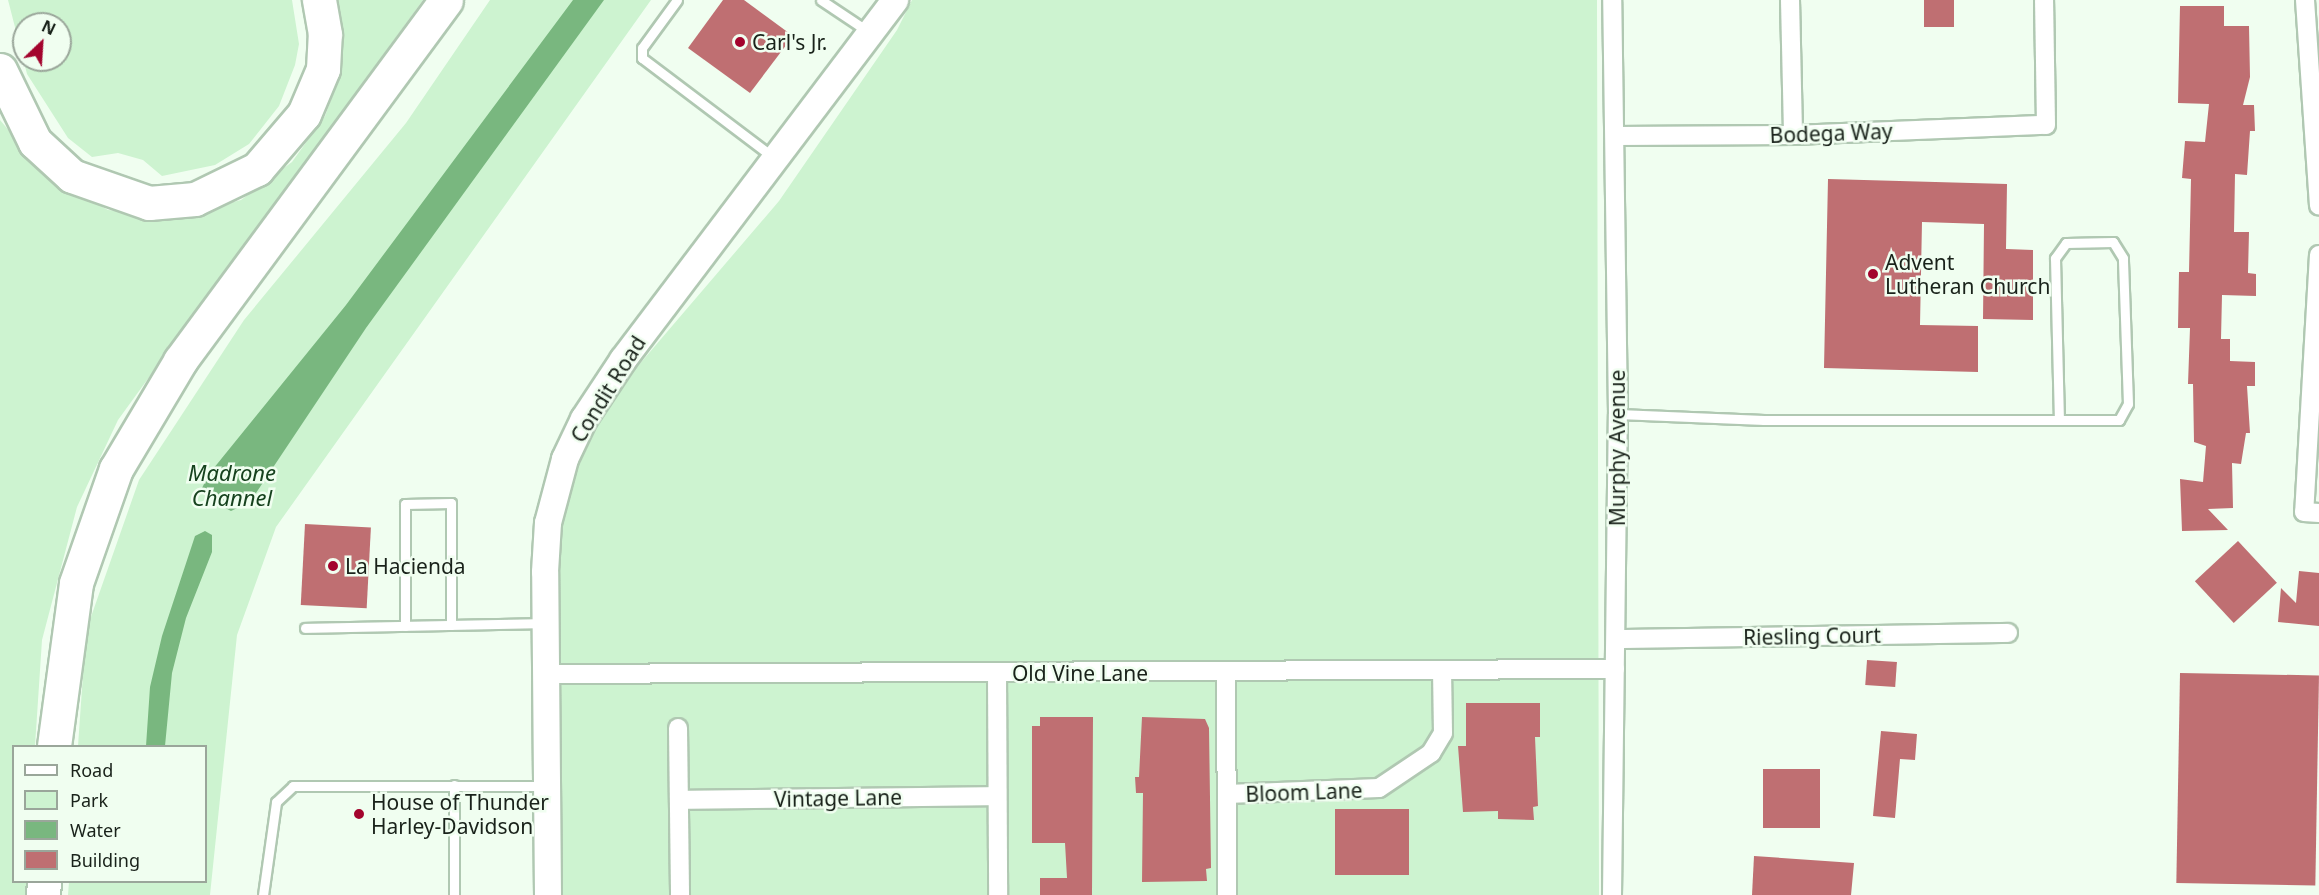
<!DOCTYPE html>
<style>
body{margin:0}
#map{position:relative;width:2319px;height:895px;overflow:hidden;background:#f0fef0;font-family:"Noto Sans",sans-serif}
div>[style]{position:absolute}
.green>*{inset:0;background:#cdf3d0}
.water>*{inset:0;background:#79b77f}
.building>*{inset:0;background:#bf6f72;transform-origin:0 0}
.roads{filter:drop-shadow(2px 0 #b0c8b2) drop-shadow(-2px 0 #b0c8b2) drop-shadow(0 2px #b0c8b2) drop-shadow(0 -2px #b0c8b2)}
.lane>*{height:9px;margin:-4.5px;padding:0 4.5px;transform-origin:4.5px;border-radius:4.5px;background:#fff}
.street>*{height:18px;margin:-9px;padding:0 9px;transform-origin:9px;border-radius:9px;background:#fff}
.secondary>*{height:26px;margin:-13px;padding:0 13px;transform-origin:13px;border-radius:13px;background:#fff}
.highway>*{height:33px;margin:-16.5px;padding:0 16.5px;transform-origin:16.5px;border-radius:16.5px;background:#fff}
.dots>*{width:16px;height:16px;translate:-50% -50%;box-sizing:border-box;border:3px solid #f0fef0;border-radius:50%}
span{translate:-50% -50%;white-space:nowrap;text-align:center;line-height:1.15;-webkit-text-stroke:5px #f0fef0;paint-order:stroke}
.poi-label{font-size:21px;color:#19221a}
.left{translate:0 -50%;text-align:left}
.street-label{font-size:21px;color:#19221a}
.water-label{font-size:22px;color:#16421e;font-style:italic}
.legend{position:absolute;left:12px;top:745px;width:195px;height:138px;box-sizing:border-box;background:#f0fef0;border:2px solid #9aa69a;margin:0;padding:8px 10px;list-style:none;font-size:18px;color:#19221a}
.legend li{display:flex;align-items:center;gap:12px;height:30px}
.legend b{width:30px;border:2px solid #9aa69a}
.north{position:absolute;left:12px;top:12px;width:60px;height:60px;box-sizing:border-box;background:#f0fef0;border:2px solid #9aa69a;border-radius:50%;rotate:25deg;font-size:16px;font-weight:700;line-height:24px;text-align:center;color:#19221a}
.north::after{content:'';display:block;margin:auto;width:21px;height:27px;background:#a3042d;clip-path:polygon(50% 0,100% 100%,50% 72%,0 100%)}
</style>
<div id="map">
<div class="green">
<div style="clip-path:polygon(evenodd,8px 0,292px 0,299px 44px,295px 65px,279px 106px,249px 144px,215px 165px,162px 176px,143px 160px,118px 153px,92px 157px,68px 138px,27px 74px,8px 0,24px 24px,60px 24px,60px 60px,24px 60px,24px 24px)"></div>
<div style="clip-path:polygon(338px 0,423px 0,118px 420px,77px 507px,42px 640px,35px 746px,14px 746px,14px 882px,27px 882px,26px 895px,0 895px,0 120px,48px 177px,108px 210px,181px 216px,241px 200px,292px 162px,325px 116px,339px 78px,343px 40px)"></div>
<div style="clip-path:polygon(490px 0,651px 0,276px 527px,237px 635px,210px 895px,68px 895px,69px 882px,206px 882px,206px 746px,78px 746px,86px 631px,139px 480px,244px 320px,406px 123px)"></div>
<div style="clip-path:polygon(912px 0,1597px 0,1599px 895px,559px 895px,550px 538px,602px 408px,779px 201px,897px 30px)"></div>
</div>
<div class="water">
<div style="clip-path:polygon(573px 0,604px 0,366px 328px,250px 502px,231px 511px,210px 500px,202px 488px,209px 474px,346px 305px)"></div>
<div style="clip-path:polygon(205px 531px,212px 535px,212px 552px,186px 618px,172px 673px,165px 746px,146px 746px,150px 687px,162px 636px,195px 536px)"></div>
</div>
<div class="building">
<div style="clip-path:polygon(723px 0,744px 0,793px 36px,750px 93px,688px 48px)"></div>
<div style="left:1924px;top:0;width:30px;height:27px"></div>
<div style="clip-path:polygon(2180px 6px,2224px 6px,2224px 26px,2249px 26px,2250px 77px,2243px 105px,2254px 105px,2255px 131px,2250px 131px,2247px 175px,2235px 174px,2234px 232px,2249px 232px,2248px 273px,2256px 274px,2256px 296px,2222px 295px,2221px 339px,2230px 339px,2230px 361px,2255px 362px,2255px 386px,2247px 386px,2250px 433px,2246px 433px,2241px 464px,2232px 463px,2233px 508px,2208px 509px,2228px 530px,2182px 531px,2180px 479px,2203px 482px,2206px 446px,2194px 442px,2193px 384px,2188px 384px,2190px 328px,2178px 328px,2179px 272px,2189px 272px,2191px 179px,2182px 178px,2185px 141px,2205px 142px,2209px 104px,2178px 103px)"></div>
<div style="clip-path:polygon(1828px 179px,2007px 184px,2006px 249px,2033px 250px,2033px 320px,1983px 319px,1984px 224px,1922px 222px,1920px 325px,1978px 326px,1978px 372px,1824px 368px)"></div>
<div style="left:305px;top:524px;width:66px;height:81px;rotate:3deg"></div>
<div style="left:2238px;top:541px;width:57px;height:59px;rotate:47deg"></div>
<div style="clip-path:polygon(2299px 571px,2319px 573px,2319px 626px,2278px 622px,2281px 588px,2296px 603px)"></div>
<div style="left:1867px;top:660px;width:30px;height:25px;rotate:4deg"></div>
<div style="left:2180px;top:673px;width:139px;height:210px;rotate:1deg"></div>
<div style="clip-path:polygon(1466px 703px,1540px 703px,1540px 737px,1535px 737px,1538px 806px,1533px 807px,1534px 820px,1498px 819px,1498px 811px,1463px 812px,1458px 746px,1466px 746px)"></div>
<div style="clip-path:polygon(1040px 717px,1093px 717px,1092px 895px,1040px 895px,1040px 878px,1067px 878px,1065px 843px,1032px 843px,1032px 726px,1040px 726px)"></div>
<div style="clip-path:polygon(1142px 717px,1205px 719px,1209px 728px,1211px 868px,1206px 869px,1207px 881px,1142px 882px,1143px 793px,1136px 793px,1135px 777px,1139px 777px)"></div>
<div style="clip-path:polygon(1881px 731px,1917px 734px,1915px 760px,1900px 759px,1895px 818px,1873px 816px)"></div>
<div style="left:1763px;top:769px;width:57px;height:59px"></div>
<div style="left:1335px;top:809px;width:74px;height:66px"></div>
<div style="clip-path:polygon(1754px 856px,1854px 863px,1851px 895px,1752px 895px)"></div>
</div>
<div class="roads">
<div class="lane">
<div style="left:677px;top:0;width:59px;rotate:126.1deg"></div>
<div style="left:642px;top:48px;width:10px;rotate:90deg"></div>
<div style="left:642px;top:58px;width:164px;rotate:37.1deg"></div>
<div style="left:821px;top:0;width:58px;rotate:33.7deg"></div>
<div style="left:1618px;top:414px;width:146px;rotate:2.4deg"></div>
<div style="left:1764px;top:420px;width:355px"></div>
<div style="left:2119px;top:420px;width:18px;rotate:-61deg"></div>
<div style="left:2128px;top:404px;width:146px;rotate:-92deg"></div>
<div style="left:2123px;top:258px;width:19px;rotate:-122deg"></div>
<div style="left:2113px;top:242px;width:47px;rotate:178.8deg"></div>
<div style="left:2066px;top:243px;width:19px;rotate:126deg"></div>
<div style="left:2055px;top:258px;width:162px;rotate:88.6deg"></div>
<div style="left:405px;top:626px;width:122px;rotate:-90deg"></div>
<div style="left:405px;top:504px;width:46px;rotate:-1.2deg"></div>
<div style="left:451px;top:503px;width:122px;rotate:90deg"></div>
<div style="left:305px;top:628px;width:238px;rotate:-1.2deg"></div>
<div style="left:454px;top:785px;width:110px;rotate:90deg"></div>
<div style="left:263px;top:895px;width:94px;rotate:-82deg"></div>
<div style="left:276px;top:802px;width:23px;rotate:-43deg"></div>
<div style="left:293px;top:786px;width:252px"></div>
</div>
<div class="street">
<div style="left:1790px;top:0;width:135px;rotate:88.7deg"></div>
<div style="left:2305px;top:0;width:206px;rotate:86.1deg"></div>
<div style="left:1616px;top:136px;width:177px;rotate:-0.3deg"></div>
<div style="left:1793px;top:135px;width:253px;rotate:-2.3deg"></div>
<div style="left:2046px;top:125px;width:125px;rotate:-90.9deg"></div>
<div style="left:2319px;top:255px;width:257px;rotate:93.3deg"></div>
<div style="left:2304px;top:512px;width:15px;rotate:4deg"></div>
<div style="left:1617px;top:639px;width:391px;rotate:-0.9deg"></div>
<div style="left:1226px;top:673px;width:222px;rotate:89.7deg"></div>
<div style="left:546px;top:674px;width:1069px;rotate:-0.27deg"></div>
<div style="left:997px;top:674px;width:221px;rotate:89.7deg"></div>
<div style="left:678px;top:728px;width:167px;rotate:89.3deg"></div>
<div style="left:1227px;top:794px;width:152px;rotate:-2.3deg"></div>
<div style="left:1379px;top:788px;width:63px;rotate:-33.9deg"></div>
<div style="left:1431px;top:753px;width:23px;rotate:-59deg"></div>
<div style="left:1443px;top:733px;width:61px;rotate:-90.9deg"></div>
<div style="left:679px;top:800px;width:318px;rotate:-0.7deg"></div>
<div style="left:1612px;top:895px;width:481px;rotate:-89.3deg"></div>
<div style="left:1618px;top:414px;width:414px;rotate:-90.8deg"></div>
</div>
<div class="secondary">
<div style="left:548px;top:895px;width:323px;rotate:-90.5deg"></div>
<div style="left:545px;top:572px;width:49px;rotate:-86.5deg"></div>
<div style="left:548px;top:523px;width:66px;rotate:-75.1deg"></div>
<div style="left:565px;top:459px;width:44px;rotate:-64.6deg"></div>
<div style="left:584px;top:419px;width:71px;rotate:-56.5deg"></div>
<div style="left:623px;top:360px;width:451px;rotate:-52.9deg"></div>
</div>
<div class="highway">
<div style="left:0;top:70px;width:80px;rotate:64.1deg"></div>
<div style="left:35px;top:142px;width:50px;rotate:42.6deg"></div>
<div style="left:72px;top:176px;width:82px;rotate:19.3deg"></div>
<div style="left:149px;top:203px;width:46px;rotate:-5deg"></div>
<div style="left:195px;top:199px;width:69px;rotate:-25.8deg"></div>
<div style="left:257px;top:169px;width:72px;rotate:-49.5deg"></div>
<div style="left:304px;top:114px;width:49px;rotate:-67.1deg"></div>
<div style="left:323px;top:69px;width:35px;rotate:-87deg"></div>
<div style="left:325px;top:34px;width:35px;rotate:-100deg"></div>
<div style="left:54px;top:746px;width:164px;rotate:-82.3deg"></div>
<div style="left:76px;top:583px;width:121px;rotate:-70.7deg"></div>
<div style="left:116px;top:469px;width:126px;rotate:-59.3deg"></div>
<div style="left:180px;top:361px;width:448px;rotate:-53.6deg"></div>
<div style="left:43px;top:895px;width:13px;rotate:-86deg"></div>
</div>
</div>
<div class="dots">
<div style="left:740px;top:42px;background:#a3042d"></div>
<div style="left:1873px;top:274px;background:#a3042d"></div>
<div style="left:333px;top:566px;background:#a3042d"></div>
<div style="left:359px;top:814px;background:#a3042d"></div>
</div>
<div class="poi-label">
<span class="left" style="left:752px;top:42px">Carl's Jr.</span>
<span class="left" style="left:1885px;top:274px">Advent<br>Lutheran Church</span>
<span class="left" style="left:345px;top:566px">La Hacienda</span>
<span class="left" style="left:371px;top:814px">House of Thunder<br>Harley-Davidson</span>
</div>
<div class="street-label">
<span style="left:1831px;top:133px;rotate:-2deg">Bodega Way</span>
<span style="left:608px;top:389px;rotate:-58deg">Condit Road</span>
<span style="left:1617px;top:448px;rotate:-90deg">Murphy Avenue</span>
<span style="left:1812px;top:636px;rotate:-1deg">Riesling Court</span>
<span style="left:1080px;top:673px">Old Vine Lane</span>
<span style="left:1304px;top:792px;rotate:-2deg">Bloom Lane</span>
<span style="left:838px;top:798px;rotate:-1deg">Vintage Lane</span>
</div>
<div class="water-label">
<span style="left:232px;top:485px">Madrone<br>Channel</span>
</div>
<ul class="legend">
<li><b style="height:8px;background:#fff"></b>Road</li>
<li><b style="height:16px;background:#cdf3d0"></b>Park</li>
<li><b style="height:16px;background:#79b77f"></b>Water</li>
<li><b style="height:16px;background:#bf6f72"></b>Building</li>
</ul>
<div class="north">N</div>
</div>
